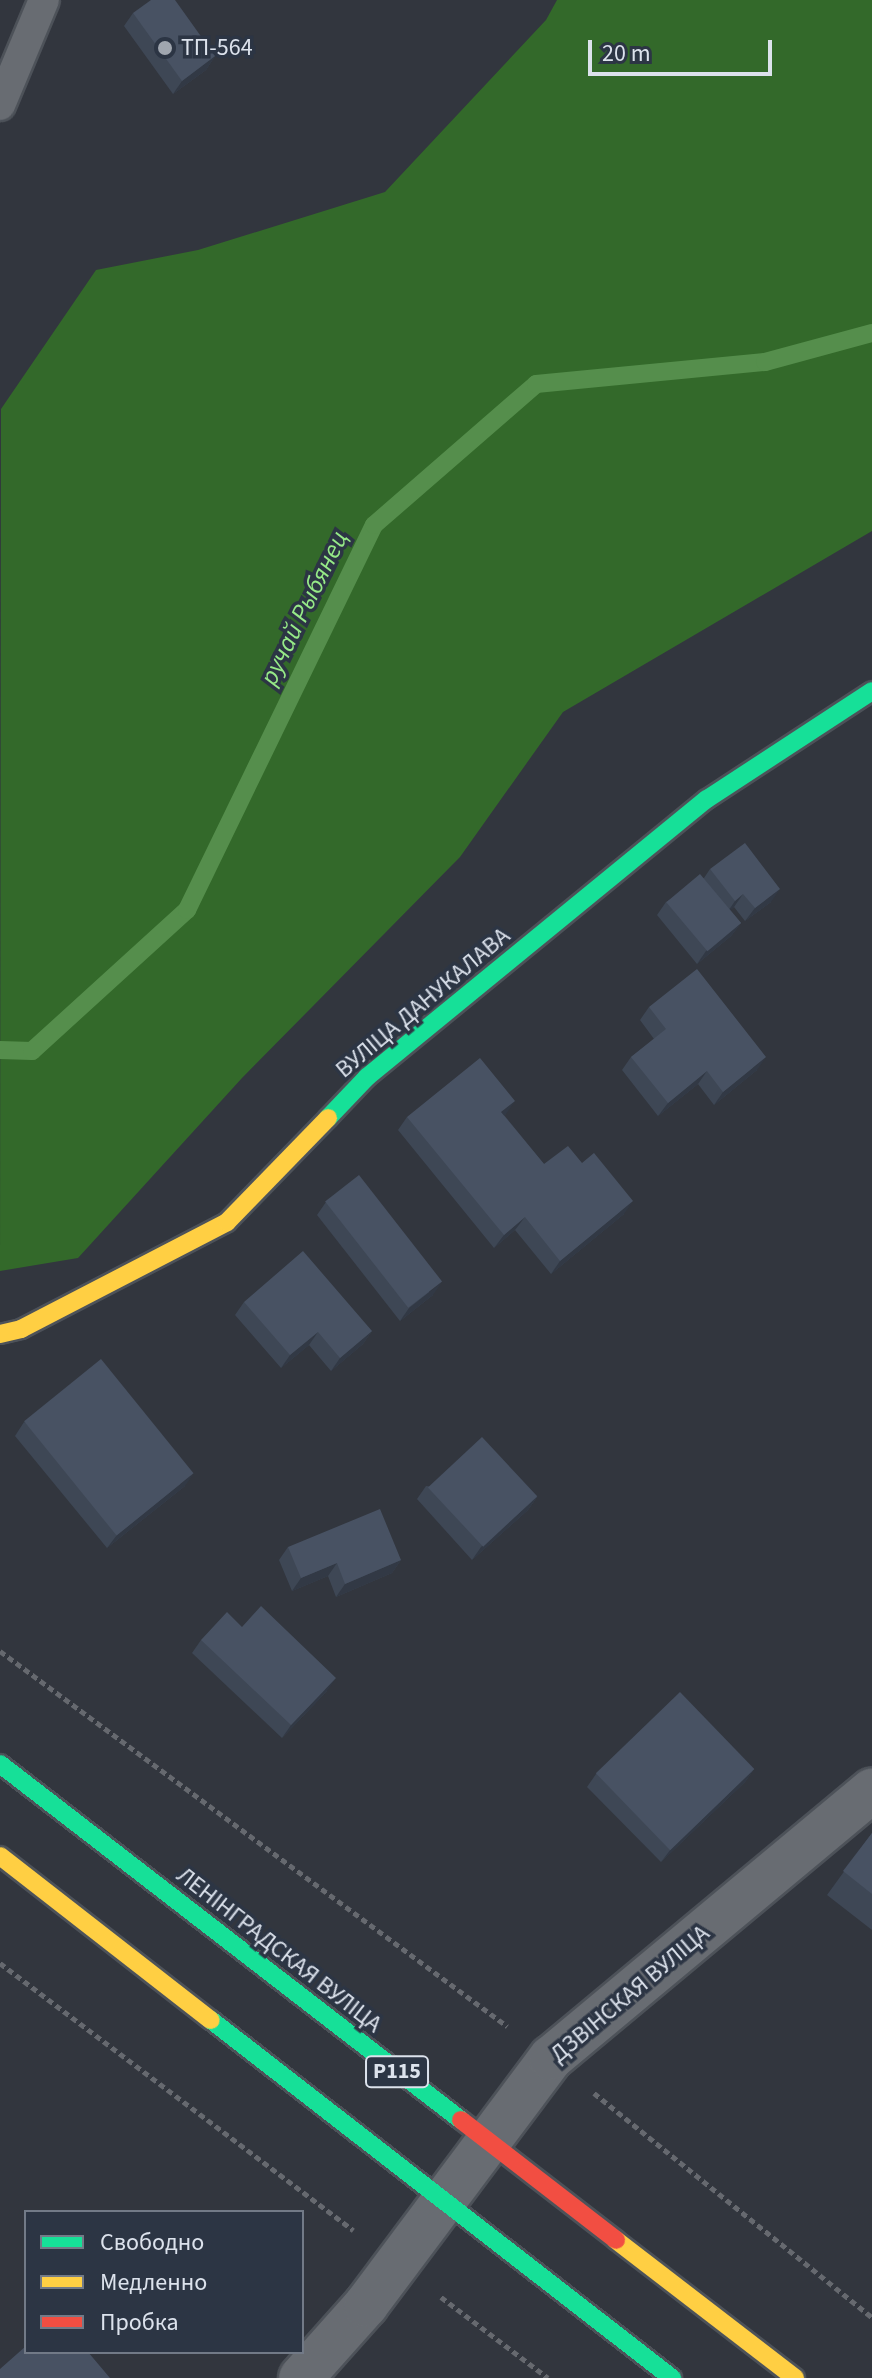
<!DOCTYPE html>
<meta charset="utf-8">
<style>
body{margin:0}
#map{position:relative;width:872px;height:2378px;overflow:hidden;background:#32363e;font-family:"Source Sans 3",sans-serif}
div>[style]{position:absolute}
.forest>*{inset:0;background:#33692a}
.stream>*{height:18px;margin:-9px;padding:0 9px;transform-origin:9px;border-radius:9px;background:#558e4c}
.path>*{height:5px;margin-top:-2.5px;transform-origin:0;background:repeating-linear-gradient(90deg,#66696f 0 6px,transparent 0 10px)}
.roads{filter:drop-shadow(2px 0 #4d5259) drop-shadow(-2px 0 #4d5259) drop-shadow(0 2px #4d5259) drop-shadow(0 -2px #4d5259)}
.lane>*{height:30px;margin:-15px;padding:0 15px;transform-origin:15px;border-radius:15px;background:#686c72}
.street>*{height:44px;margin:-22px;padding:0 22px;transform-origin:22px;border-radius:22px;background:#686c72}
.fast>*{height:18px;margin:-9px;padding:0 9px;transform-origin:9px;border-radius:9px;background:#16e098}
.slow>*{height:18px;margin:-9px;padding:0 9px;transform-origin:9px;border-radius:9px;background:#ffcf43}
.jam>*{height:18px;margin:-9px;padding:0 9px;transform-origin:9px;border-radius:9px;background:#f24e42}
.wall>*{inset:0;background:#3e4755}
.shaded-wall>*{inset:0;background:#323945}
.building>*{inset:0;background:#485263;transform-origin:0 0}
.dots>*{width:22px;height:22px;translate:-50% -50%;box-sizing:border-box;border:4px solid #2c3544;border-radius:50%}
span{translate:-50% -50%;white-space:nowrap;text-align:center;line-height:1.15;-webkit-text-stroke:7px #2c3544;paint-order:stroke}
.shield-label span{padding:2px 6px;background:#2c3544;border:2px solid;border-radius:6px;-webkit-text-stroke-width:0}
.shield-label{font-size:22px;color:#dce2ec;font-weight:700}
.poi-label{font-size:24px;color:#dce2ec}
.left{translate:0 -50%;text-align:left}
.street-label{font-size:24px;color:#dce2ec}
.water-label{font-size:26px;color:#96ea87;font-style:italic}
.legend{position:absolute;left:24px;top:2210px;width:280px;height:144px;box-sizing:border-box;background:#2c3544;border:2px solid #727a87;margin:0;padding:10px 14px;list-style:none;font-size:24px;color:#dce2ec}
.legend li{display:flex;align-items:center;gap:16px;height:40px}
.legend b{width:40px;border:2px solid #727a87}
.scale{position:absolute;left:588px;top:40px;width:184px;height:36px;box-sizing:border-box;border:4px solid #dce2ec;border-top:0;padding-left:10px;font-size:24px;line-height:28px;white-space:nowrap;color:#dce2ec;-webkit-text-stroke:6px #2c3544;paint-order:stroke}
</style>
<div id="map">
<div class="forest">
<div style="clip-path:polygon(557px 0,872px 0,872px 531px,563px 712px,460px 857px,242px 1078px,78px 1258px,0 1271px,1px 409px,96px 270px,198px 250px,385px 192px,546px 20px)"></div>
</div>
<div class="stream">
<div style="left:0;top:1050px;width:32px;rotate:2deg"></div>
<div style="left:32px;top:1051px;width:210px;rotate:-42.3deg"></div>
<div style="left:187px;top:910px;width:428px;rotate:-64.1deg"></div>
<div style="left:374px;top:525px;width:215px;rotate:-41deg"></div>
<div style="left:536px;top:384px;width:230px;rotate:-5.5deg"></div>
<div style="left:765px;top:362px;width:111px;rotate:-15.2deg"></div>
</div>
<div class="path">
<div style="left:0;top:1651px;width:631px;rotate:36.49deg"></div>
<div style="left:0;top:1963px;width:443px;rotate:37.1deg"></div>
<div style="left:594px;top:2093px;width:357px;rotate:38.9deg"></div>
<div style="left:441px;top:2297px;width:134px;rotate:37.1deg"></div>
</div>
<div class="roads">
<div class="lane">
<div style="left:0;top:105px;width:114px;rotate:-67.3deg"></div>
</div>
<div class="street">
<div style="left:301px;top:2378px;width:98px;rotate:-48.3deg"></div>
<div style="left:366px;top:2305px;width:309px;rotate:-53.2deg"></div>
<div style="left:551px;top:2058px;width:418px;rotate:-39.8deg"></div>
</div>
<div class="fast">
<div style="left:328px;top:1118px;width:57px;rotate:-46.4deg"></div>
<div style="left:367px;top:1077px;width:439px;rotate:-39.3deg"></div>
<div style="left:707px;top:799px;width:197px;rotate:-33.2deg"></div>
<div style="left:0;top:1764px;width:582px;rotate:37.68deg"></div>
<div style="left:211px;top:2020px;width:584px;rotate:37.83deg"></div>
</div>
<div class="slow">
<div style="left:0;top:1334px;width:22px;rotate:-13deg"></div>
<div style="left:21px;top:1329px;width:232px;rotate:-27.4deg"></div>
<div style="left:227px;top:1222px;width:145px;rotate:-45.8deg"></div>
<div style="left:0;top:1856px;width:267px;rotate:37.9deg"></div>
<div style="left:616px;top:2240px;width:226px;rotate:37.6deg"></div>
</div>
<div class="jam">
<div style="left:461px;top:2120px;width:196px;rotate:37.7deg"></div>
</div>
</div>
<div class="wall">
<div style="clip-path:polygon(133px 13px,215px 56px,206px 70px,173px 94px,124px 26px)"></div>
<div style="clip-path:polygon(710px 869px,771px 902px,745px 921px,734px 907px,730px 910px,741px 923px,731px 936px,697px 964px,657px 915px,666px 902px,704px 878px)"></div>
<div style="clip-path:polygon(649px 1007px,757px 1070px,714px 1105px,698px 1084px,658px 1116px,622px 1070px,631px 1057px,654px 1039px,640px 1020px)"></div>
<div style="clip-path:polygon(506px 1114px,504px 1115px,544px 1164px,624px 1214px,551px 1274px,515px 1230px,494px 1248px,398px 1130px,407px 1117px)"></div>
<div style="clip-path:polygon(326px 1202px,433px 1295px,400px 1321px,317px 1215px)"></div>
<div style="clip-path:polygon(244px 1302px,372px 1331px,363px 1344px,331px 1371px,309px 1345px,281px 1368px,235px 1315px)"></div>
<div style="clip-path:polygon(24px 1422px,185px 1486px,107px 1548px,15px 1436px)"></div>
<div style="clip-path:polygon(426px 1486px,537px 1497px,528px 1510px,472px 1560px,417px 1499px)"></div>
<div style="clip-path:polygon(288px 1547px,401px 1560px,392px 1573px,336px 1597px,328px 1576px,292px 1591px,279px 1560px)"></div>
<div style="clip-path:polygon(242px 1627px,327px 1691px,282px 1738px,192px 1653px,201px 1640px)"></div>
<div style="clip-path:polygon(754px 1769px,745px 1782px,661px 1862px,587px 1787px,596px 1774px)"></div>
<div style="clip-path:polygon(872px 1833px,872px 1930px,827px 1895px)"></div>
</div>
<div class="shaded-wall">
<div style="clip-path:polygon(215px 56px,206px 70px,173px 94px,182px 81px)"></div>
<div style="clip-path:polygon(780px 889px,771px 902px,745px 921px,755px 908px)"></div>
<div style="clip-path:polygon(743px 894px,734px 907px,726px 914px,735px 901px)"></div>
<div style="clip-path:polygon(741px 923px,731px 936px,697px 964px,706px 951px)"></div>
<div style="clip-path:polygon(766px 1057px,757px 1070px,714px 1105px,723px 1092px)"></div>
<div style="clip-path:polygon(707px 1071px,698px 1084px,658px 1116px,668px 1103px)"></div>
<div style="clip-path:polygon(515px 1101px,506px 1114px,492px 1125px,501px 1112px)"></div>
<div style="clip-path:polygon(633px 1201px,624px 1214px,551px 1274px,560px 1261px)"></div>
<div style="clip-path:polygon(525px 1217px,515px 1230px,494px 1248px,504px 1235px)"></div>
<div style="clip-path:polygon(442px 1282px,433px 1295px,400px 1321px,409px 1308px)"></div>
<div style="clip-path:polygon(372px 1331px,363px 1344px,331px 1371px,340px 1358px)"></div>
<div style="clip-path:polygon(318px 1332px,309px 1345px,281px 1368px,290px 1355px)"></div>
<div style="clip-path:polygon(194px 1473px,185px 1486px,107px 1548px,117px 1535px)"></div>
<div style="clip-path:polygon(537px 1497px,528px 1510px,472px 1560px,481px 1547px)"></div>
<div style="clip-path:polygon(401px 1560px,392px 1573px,336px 1597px,345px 1584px)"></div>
<div style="clip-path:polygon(337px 1563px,328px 1576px,292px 1591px,301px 1578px)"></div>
<div style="clip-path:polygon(336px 1678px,327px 1691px,282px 1738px,291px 1725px)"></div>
<div style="clip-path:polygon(754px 1769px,745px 1782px,661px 1862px,671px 1849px)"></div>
</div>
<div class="building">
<div style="clip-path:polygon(151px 0,175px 0,215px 56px,182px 81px,133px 13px)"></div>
<div style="clip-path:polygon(745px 843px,780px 889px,755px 908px,743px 894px,735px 901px,710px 869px)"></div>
<div style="left:700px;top:874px;width:64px;height:44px;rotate:50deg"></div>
<div style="clip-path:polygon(697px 969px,766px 1057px,723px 1092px,707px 1071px,668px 1103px,631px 1057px,666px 1029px,649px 1007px)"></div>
<div style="clip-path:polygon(480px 1058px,515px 1101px,501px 1112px,544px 1164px,568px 1146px,582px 1163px,594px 1153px,633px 1201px,560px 1261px,525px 1217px,504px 1235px,407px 1117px)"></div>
<div style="left:359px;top:1175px;width:135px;height:43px;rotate:52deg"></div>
<div style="clip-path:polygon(303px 1251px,372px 1331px,340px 1358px,318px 1332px,290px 1355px,244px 1302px)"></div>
<div style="left:101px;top:1359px;width:147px;height:99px;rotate:51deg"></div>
<div style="left:482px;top:1437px;width:81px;height:74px;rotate:47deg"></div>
<div style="clip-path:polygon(380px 1509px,401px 1560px,345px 1584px,337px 1563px,301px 1578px,288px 1547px)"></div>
<div style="clip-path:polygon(261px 1606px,336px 1678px,291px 1725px,201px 1640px,227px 1612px,242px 1627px)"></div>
<div style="left:680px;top:1692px;width:107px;height:117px;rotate:46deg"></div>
<div style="clip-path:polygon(872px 1833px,872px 1894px,843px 1871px)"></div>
<div style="clip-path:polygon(26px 2346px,26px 2352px,88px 2352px,110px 2378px,0 2378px,0 2369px)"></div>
</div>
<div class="dots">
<div style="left:165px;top:48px;background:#a0a6af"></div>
</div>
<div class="shield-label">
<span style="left:397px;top:2072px">Р115</span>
</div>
<div class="poi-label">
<span class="left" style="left:181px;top:48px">ТП-564</span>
</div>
<div class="street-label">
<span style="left:423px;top:1003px;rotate:-40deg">ВУЛІЦА ДАНУКАЛАВА</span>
<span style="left:279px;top:1950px;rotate:38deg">ЛЕНІНГРАДСКАЯ ВУЛІЦА</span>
<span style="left:630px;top:1994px;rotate:-40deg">ДЗВІНСКАЯ ВУЛІЦА</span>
</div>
<div class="water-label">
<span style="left:304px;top:608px;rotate:-64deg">ручай Рыбянец</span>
</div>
<ul class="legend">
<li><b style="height:10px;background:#16e098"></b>Свободно</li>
<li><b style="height:10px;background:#ffcf43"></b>Медленно</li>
<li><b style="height:10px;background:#f24e42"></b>Пробка</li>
</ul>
<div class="scale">20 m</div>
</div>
